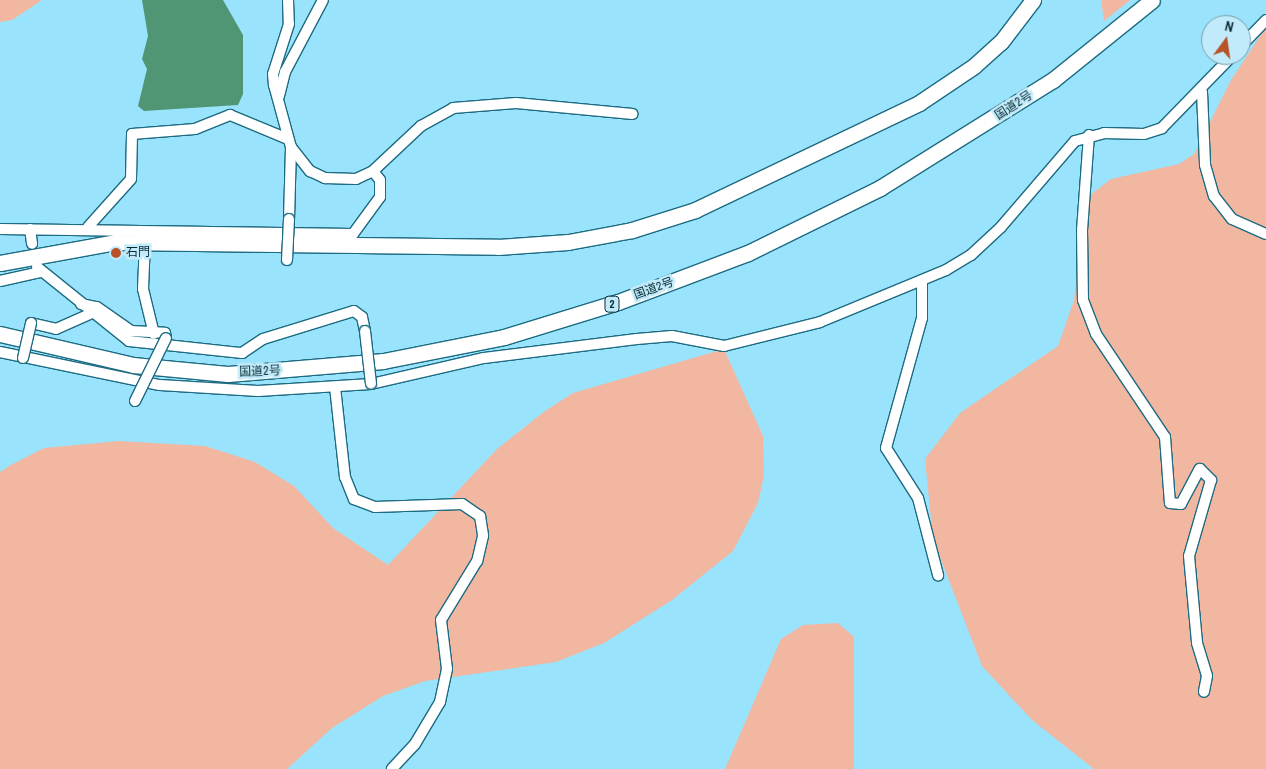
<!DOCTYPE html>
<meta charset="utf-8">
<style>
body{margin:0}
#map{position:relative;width:1266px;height:769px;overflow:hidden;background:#99e3fc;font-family:"Archivo Narrow","Noto Sans JP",sans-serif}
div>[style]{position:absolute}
.green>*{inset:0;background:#f2b7a1}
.water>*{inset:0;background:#519674}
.roads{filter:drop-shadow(1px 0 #1d6b81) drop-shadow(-1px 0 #1d6b81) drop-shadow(0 1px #1d6b81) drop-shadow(0 -1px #1d6b81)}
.minor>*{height:10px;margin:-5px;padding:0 5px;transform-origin:5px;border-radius:5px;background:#fff}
.highway>*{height:15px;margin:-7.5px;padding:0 7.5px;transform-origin:7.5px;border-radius:7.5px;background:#fff}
.bridges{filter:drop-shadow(1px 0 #1d6b81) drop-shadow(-1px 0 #1d6b81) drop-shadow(0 1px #1d6b81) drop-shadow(0 -1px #1d6b81)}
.minor-bridge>*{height:10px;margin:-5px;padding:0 5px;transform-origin:5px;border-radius:5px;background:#fff}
.dots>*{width:14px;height:14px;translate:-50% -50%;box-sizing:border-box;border:2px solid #c1ebfa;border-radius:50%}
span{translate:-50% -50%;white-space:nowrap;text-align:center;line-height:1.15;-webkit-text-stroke:5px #c1ebfa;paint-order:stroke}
.shield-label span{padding:1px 4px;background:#c1ebfa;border:1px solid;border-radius:4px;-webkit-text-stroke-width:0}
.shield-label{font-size:11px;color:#0a2a33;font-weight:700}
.street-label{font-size:12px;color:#0a2a33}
.poi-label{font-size:12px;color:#0a2a33}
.left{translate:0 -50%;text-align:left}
.north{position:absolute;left:1201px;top:15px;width:50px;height:50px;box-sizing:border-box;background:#c1ebfa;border:1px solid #789eaa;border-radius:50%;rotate:14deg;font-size:14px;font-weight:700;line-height:20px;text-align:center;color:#0a2a33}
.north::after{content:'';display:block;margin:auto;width:18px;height:22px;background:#b85228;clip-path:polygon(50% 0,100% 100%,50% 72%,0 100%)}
</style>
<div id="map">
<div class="green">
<div style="clip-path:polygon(0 0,42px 0,12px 20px,0 22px)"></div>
<div style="clip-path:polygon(1101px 0,1130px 0,1104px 21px)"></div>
<div style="clip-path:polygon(1266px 27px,1266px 769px,1094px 769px,1032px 720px,982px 666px,933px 539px,925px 459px,960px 413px,1058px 346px,1074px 300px,1085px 199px,1111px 179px,1179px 164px,1194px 154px,1231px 80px)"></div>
<div style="clip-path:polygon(724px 349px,763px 436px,764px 475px,758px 503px,733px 551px,672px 600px,604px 643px,556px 662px,425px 681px,383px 696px,332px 728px,287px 769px,0 769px,0 472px,11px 465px,44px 448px,119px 441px,205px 446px,255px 462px,294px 486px,333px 528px,388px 565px,497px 449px,545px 411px,573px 393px)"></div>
<div style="clip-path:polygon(838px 623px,854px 637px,854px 769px,725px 769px,781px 639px,803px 625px)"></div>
</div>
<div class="water">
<div style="clip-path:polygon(142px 0,223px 0,243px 35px,243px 94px,238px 105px,144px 111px,138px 106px,147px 69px,142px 59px,148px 36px)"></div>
</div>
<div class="roads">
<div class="minor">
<div style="left:288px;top:0;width:24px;rotate:88deg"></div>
<div style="left:289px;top:24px;width:52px;rotate:107.7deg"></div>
<div style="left:273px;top:74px;width:11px;rotate:85deg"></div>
<div style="left:274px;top:85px;width:64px;rotate:74.7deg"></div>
<div style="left:291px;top:147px;width:31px;rotate:52deg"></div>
<div style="left:310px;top:171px;width:17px;rotate:25deg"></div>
<div style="left:325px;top:178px;width:31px;rotate:2deg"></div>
<div style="left:356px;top:179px;width:19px;rotate:-25deg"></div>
<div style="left:373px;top:171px;width:66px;rotate:-43.2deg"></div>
<div style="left:421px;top:126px;width:37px;rotate:-29deg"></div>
<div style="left:453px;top:108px;width:63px;rotate:-4.5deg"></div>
<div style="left:516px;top:103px;width:117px;rotate:5.4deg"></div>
<div style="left:1241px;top:46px;width:36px;rotate:-46deg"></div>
<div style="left:1202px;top:92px;width:73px;rotate:87.6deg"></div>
<div style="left:1205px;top:165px;width:32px;rotate:74deg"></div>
<div style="left:1214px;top:196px;width:29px;rotate:52deg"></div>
<div style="left:1232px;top:219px;width:37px;rotate:24deg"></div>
<div style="left:279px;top:96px;width:25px;rotate:-76deg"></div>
<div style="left:285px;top:72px;width:81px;rotate:-62.2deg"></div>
<div style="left:1089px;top:135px;width:95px;rotate:94.2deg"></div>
<div style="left:1082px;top:230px;width:70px;rotate:89.2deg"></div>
<div style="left:1083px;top:300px;width:36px;rotate:69deg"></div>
<div style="left:1096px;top:334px;width:124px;rotate:56.2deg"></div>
<div style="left:1165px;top:437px;width:66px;rotate:85.7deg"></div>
<div style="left:1170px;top:503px;width:11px;rotate:5deg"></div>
<div style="left:1181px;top:504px;width:40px;rotate:-62deg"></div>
<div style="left:1200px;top:469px;width:16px;rotate:45deg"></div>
<div style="left:1211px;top:480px;width:79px;rotate:106.1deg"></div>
<div style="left:1189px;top:556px;width:87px;rotate:84.7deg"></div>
<div style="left:1197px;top:643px;width:34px;rotate:73deg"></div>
<div style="left:1207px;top:676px;width:16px;rotate:101deg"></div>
<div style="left:289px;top:219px;width:72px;rotate:-88.4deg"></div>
<div style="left:88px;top:227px;width:64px;rotate:-48.1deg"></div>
<div style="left:131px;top:179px;width:45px;rotate:-88.7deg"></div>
<div style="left:132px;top:134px;width:63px;rotate:-4.5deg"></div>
<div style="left:195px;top:129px;width:38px;rotate:-22deg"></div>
<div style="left:230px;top:115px;width:63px;rotate:22.5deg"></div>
<div style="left:0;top:229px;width:353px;rotate:0.8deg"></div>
<div style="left:353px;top:234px;width:46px;rotate:-53.9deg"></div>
<div style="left:380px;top:197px;width:17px;rotate:-90deg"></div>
<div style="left:380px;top:180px;width:11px;rotate:-128deg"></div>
<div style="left:30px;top:229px;width:15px;rotate:82deg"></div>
<div style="left:145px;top:241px;width:48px;rotate:92.4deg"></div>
<div style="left:143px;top:289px;width:46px;rotate:76.3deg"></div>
<div style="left:37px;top:267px;width:118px;rotate:38.8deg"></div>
<div style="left:129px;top:341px;width:114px;rotate:6.1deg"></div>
<div style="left:242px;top:353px;width:25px;rotate:-34deg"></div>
<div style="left:263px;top:339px;width:95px;rotate:-17.1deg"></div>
<div style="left:354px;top:311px;width:10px;rotate:37deg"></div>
<div style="left:362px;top:317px;width:14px;rotate:78deg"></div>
<div style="left:0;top:281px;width:42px;rotate:-12.4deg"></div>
<div style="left:922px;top:284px;width:34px;rotate:90deg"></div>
<div style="left:922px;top:318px;width:135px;rotate:105.5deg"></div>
<div style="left:886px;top:448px;width:59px;rotate:57.4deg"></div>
<div style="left:918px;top:498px;width:80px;rotate:75.4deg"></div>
<div style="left:81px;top:304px;width:16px;rotate:11deg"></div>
<div style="left:97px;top:307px;width:42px;rotate:35.2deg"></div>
<div style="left:131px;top:331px;width:34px;rotate:3deg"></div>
<div style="left:165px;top:333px;width:5px;rotate:79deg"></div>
<div style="left:31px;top:323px;width:26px;rotate:13deg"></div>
<div style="left:56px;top:329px;width:37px;rotate:-24deg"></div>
<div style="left:0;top:352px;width:163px;rotate:11.7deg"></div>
<div style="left:160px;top:385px;width:98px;rotate:3.5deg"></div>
<div style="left:258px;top:391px;width:113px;rotate:-3.5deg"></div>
<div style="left:371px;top:384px;width:116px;rotate:-13deg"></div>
<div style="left:484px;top:358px;width:154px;rotate:-7.1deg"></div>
<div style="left:637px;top:339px;width:35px;rotate:-5deg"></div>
<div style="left:672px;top:336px;width:53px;rotate:10.9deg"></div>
<div style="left:724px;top:346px;width:99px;rotate:-14deg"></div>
<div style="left:820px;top:322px;width:136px;rotate:-22.4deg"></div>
<div style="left:946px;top:270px;width:29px;rotate:-31deg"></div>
<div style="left:971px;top:255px;width:41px;rotate:-43deg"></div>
<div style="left:1001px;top:227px;width:113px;rotate:-49.3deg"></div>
<div style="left:1075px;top:141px;width:30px;rotate:-15deg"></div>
<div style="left:1104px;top:133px;width:40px;rotate:1.4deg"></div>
<div style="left:1144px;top:134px;width:19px;rotate:-18deg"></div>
<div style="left:1162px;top:128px;width:102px;rotate:-45.8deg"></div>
<div style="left:335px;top:387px;width:91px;rotate:83.7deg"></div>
<div style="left:345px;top:477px;width:24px;rotate:68deg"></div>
<div style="left:354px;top:499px;width:22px;rotate:21deg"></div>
<div style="left:375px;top:507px;width:87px;rotate:-2deg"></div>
<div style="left:462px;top:504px;width:22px;rotate:34deg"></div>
<div style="left:480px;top:516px;width:20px;rotate:81deg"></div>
<div style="left:483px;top:536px;width:26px;rotate:103deg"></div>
<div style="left:477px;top:561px;width:69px;rotate:121.4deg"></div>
<div style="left:441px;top:620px;width:49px;rotate:83deg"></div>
<div style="left:447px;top:669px;width:34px;rotate:102deg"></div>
<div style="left:440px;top:702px;width:49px;rotate:120.8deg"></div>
<div style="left:415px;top:744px;width:34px;rotate:133deg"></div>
</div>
<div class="highway">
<div style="left:0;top:263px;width:117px;rotate:-10.3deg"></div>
<div style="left:115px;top:242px;width:383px;rotate:0.7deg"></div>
<div style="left:498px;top:247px;width:70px;rotate:-4.1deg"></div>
<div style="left:568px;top:242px;width:65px;rotate:-10.6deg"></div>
<div style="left:632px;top:230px;width:66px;rotate:-17.6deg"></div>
<div style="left:695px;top:210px;width:248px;rotate:-25.5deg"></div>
<div style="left:919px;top:103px;width:66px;rotate:-33.9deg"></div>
<div style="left:974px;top:66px;width:36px;rotate:-42deg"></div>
<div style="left:1001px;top:42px;width:53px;rotate:-52.7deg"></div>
<div style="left:0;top:334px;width:137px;rotate:13.1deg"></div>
<div style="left:133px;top:365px;width:95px;rotate:5.4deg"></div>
<div style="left:228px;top:374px;width:156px;rotate:-4.8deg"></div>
<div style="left:383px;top:361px;width:123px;rotate:-11.2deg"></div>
<div style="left:504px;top:337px;width:119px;rotate:-17.1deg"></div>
<div style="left:618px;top:302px;width:139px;rotate:-20.7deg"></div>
<div style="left:748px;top:253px;width:147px;rotate:-26.2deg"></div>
<div style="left:880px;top:188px;width:204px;rotate:-32deg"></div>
<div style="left:1053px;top:80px;width:127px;rotate:-38.9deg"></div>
</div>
</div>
<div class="bridges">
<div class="minor-bridge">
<div style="left:287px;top:260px;width:41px;rotate:-87.2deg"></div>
<div style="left:365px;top:331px;width:53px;rotate:83.5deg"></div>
<div style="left:23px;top:358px;width:36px;rotate:-77deg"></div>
<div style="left:135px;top:401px;width:70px;rotate:-63.8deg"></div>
</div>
</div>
<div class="dots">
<div style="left:116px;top:253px;background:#b85228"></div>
</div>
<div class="shield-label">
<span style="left:612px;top:304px">2</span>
</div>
<div class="street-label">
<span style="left:1014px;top:106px;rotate:-33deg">国道2号</span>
<span style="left:654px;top:289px;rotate:-20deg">国道2号</span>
<span style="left:260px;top:372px;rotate:-2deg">国道2号</span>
</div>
<div class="poi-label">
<span class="left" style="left:126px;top:253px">石門</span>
</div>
<div class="north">N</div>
</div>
